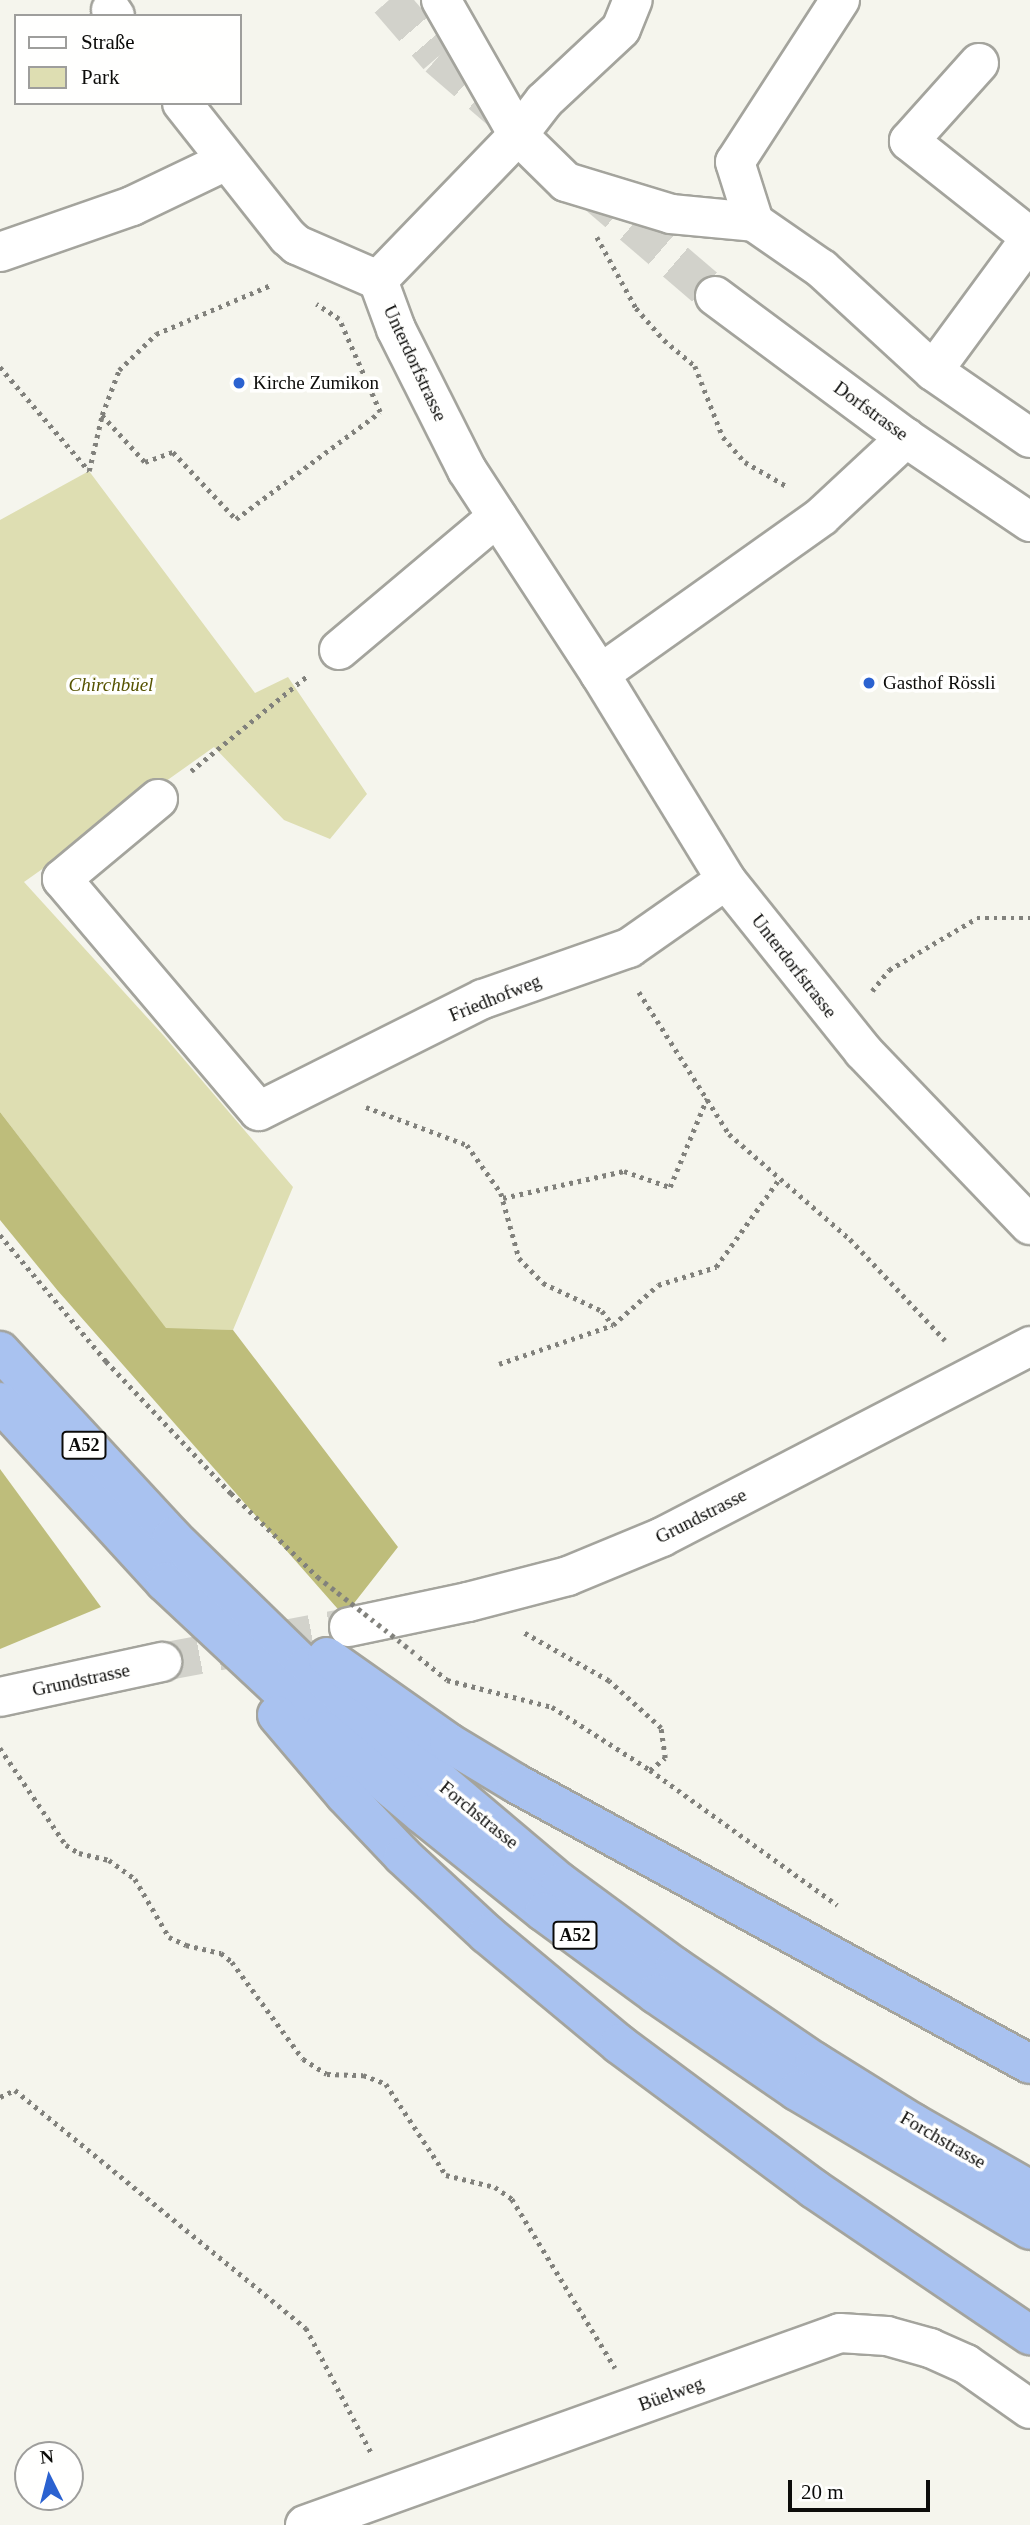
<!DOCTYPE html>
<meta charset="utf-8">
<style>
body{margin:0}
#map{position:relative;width:1030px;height:2525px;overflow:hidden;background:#f5f5ed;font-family:Georgia,serif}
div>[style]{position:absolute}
.green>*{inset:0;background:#dedeb2}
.forest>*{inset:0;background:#bebd7b}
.minor-tunnel>*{height:38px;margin-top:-19px;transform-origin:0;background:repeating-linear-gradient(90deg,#d2d2cb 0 38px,transparent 0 57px)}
.path>*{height:4.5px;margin-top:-2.25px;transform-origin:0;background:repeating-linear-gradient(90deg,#81817c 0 3.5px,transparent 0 8.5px)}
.roads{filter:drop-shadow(2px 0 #a4a49d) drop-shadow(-2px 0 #a4a49d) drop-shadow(0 2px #a4a49d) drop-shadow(0 -2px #a4a49d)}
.minor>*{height:38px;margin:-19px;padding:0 19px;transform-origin:19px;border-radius:19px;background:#fff}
.highway>*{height:38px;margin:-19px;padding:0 19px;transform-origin:19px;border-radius:19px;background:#a9c2f0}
.path-bridge>*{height:4.5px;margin-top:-2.25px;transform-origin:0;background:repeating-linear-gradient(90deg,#81817c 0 3.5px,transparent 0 8.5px)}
.dots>*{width:19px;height:19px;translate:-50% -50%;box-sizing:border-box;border:4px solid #fffffe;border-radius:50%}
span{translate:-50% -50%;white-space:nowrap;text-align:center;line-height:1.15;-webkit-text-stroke:7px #fffffe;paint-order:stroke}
.shield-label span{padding:2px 5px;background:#fffffe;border:2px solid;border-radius:5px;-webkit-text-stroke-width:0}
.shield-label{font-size:18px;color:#0c0c0a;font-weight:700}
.street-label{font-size:19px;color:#0c0c0a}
.poi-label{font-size:19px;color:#0c0c0a}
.left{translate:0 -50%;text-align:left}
.park-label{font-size:19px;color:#565300;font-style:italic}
.legend{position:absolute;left:14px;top:14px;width:228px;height:91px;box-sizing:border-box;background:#fffffe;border:2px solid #9e9e9c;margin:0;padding:9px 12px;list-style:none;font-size:21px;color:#0c0c0a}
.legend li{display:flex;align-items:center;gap:14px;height:35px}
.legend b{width:35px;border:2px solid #9e9e9c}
.north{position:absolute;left:14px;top:2441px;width:70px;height:70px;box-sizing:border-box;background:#fffffe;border:2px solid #9e9e9c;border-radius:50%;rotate:354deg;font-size:19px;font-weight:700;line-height:28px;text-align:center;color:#0c0c0a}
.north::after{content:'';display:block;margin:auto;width:24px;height:32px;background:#2b62d0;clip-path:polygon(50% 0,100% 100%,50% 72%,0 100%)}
.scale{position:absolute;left:788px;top:2480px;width:142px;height:32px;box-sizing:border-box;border:4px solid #0c0c0a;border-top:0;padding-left:9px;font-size:21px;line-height:24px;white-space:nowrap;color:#0c0c0a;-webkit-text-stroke:5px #fffffe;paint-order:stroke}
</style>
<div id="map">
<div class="green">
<div style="clip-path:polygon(89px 471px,255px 693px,288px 677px,367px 794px,330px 839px,284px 820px,214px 747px,24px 882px,164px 1036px,293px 1187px,233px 1330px,166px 1329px,0 1112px,0 520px)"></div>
</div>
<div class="forest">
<div style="clip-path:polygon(0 1112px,166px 1328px,233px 1330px,398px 1547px,344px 1616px,58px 1291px,0 1220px)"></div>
<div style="clip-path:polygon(0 1469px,101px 1607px,0 1649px)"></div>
</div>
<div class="minor-tunnel">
<div style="left:389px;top:0;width:75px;rotate:49.3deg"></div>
<div style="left:438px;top:57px;width:87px;rotate:40.8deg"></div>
<div style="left:589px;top:188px;width:166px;rotate:40.6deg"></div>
<div style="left:162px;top:1662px;width:190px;rotate:-10.6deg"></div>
</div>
<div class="path">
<div style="left:597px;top:237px;width:81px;rotate:61.2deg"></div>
<div style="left:636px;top:308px;width:43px;rotate:48.8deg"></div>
<div style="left:664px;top:340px;width:40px;rotate:40deg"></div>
<div style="left:695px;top:366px;width:76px;rotate:68.5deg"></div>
<div style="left:723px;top:437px;width:33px;rotate:49deg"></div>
<div style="left:745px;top:462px;width:50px;rotate:30.2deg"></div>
<div style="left:0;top:367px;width:137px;rotate:49.4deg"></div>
<div style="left:102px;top:415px;width:64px;rotate:47.5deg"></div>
<div style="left:145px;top:462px;width:30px;rotate:-20deg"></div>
<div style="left:173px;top:452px;width:92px;rotate:46.8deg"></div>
<div style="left:236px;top:519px;width:179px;rotate:-36.6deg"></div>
<div style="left:380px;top:412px;width:102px;rotate:-113.8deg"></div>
<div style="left:339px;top:319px;width:27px;rotate:-147deg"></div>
<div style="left:89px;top:471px;width:57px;rotate:-76.9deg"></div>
<div style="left:102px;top:415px;width:48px;rotate:-69.3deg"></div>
<div style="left:119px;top:370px;width:52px;rotate:-44.2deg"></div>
<div style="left:156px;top:334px;width:127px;rotate:-23.1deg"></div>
<div style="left:191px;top:771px;width:149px;rotate:-39.3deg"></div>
<div style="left:872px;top:991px;width:27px;rotate:-51deg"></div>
<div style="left:889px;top:970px;width:102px;rotate:-30.6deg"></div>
<div style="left:977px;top:918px;width:53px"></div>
<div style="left:639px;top:992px;width:168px;rotate:57.6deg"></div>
<div style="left:729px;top:1134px;width:160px;rotate:41deg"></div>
<div style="left:850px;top:1239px;width:139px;rotate:46.8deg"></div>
<div style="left:366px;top:1107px;width:108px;rotate:20.6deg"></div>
<div style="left:467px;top:1145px;width:59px;rotate:54.7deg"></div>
<div style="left:501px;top:1193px;width:67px;rotate:74.5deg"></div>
<div style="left:519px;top:1258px;width:35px;rotate:46deg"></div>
<div style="left:543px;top:1283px;width:65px;rotate:25.4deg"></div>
<div style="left:602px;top:1311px;width:18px;rotate:52deg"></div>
<div style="left:503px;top:1198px;width:124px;rotate:-12.6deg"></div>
<div style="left:624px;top:1171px;width:49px;rotate:19.2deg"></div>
<div style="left:670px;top:1187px;width:96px;rotate:-67.4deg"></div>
<div style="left:0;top:1235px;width:165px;rotate:49.9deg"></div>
<div style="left:106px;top:1361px;width:182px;rotate:46.6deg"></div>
<div style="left:231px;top:1493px;width:121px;rotate:44deg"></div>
<div style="left:499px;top:1364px;width:120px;rotate:-18.9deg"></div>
<div style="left:613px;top:1325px;width:60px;rotate:-41.6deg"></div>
<div style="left:658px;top:1285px;width:61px;rotate:-17.2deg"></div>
<div style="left:716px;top:1267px;width:110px;rotate:-54.3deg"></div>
<div style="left:419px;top:1657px;width:36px;rotate:39deg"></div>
<div style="left:447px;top:1680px;width:108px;rotate:14.4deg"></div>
<div style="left:552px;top:1707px;width:117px;rotate:32.7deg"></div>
<div style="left:650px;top:1770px;width:19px;rotate:-39deg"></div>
<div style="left:665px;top:1758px;width:30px;rotate:-98deg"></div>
<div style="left:661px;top:1728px;width:70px;rotate:-137.9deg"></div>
<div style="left:609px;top:1681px;width:98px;rotate:-150.5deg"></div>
<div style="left:0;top:1748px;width:117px;rotate:55.8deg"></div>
<div style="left:66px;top:1845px;width:15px;rotate:32deg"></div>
<div style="left:79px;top:1853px;width:31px;rotate:13deg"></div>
<div style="left:109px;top:1860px;width:32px;rotate:36deg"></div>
<div style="left:135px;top:1879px;width:67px;rotate:59.6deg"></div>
<div style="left:169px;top:1937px;width:19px;rotate:25deg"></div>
<div style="left:186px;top:1945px;width:36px;rotate:13deg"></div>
<div style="left:221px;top:1953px;width:14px;rotate:39deg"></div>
<div style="left:232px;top:1962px;width:120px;rotate:53.8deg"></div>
<div style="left:303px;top:2059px;width:28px;rotate:32deg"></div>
<div style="left:327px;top:2074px;width:36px;rotate:2deg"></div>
<div style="left:363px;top:2075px;width:25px;rotate:21deg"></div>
<div style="left:386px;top:2084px;width:109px;rotate:56.6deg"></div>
<div style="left:446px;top:2175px;width:50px;rotate:13.8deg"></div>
<div style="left:495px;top:2187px;width:21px;rotate:35deg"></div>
<div style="left:512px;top:2199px;width:198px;rotate:58.6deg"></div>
<div style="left:650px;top:1770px;width:231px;rotate:35.8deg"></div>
<div style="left:0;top:2097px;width:17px;rotate:-25deg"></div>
<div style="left:15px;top:2090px;width:376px;rotate:39.3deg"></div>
<div style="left:306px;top:2328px;width:142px;rotate:62.4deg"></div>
</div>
<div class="roads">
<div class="minor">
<div style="left:441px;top:0;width:155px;rotate:60.3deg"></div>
<div style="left:518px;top:135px;width:67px;rotate:44.4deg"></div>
<div style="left:566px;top:182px;width:110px;rotate:16.9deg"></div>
<div style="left:671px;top:214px;width:83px;rotate:5.5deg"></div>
<div style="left:840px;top:0;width:193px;rotate:122.9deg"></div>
<div style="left:735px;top:162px;width:63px;rotate:72.4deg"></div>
<div style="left:754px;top:222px;width:83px;rotate:34.7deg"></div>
<div style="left:822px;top:269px;width:151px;rotate:42.6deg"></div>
<div style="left:933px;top:371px;width:118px;rotate:34.6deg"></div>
<div style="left:111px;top:10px;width:7px;rotate:56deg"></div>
<div style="left:979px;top:63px;width:105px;rotate:131.9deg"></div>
<div style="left:909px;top:141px;width:154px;rotate:38.4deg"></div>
<div style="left:182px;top:103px;width:171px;rotate:51.7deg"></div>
<div style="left:288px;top:237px;width:12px;rotate:42deg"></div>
<div style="left:297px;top:245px;width:88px;rotate:23.4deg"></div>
<div style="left:378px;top:280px;width:52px;rotate:69.8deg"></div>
<div style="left:396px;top:329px;width:158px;rotate:63.3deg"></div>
<div style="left:467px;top:470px;width:244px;rotate:56.9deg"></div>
<div style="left:600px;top:674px;width:241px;rotate:58.5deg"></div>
<div style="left:726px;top:880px;width:219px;rotate:51.3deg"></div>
<div style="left:863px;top:1051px;width:241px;rotate:46.2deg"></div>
<div style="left:0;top:252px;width:140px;rotate:-19.2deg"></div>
<div style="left:132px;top:206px;width:104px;rotate:-25.6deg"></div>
<div style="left:378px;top:280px;width:202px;rotate:-46deg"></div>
<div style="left:518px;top:135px;width:43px;rotate:-52.6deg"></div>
<div style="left:544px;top:101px;width:105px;rotate:-43.1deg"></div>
<div style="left:621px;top:29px;width:31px;rotate:-68deg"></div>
<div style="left:715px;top:296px;width:238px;rotate:36.6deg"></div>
<div style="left:906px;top:438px;width:150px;rotate:34.1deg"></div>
<div style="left:933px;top:371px;width:164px;rotate:-53.7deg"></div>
<div style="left:339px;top:650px;width:207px;rotate:-40.1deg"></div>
<div style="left:600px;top:674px;width:272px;rotate:-35.4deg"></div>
<div style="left:822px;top:516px;width:115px;rotate:-42.9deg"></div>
<div style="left:158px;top:799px;width:125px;rotate:140.2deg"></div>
<div style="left:62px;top:879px;width:304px;rotate:49.7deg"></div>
<div style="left:259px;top:1111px;width:250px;rotate:-26.6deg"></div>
<div style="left:483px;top:999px;width:155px;rotate:-19.3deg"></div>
<div style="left:629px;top:948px;width:118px;rotate:-35deg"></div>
<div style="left:349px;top:1627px;width:122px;rotate:-11.9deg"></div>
<div style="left:468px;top:1602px;width:103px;rotate:-14.6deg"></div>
<div style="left:568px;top:1576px;width:102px;rotate:-22.5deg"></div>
<div style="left:662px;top:1537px;width:415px;rotate:-27.4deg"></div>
<div style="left:0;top:1697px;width:166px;rotate:-12.2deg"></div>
<div style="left:305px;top:2525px;width:568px;rotate:-19.74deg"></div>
<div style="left:840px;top:2333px;width:47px;rotate:3.7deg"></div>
<div style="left:887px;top:2336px;width:45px;rotate:15.6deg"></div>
<div style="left:930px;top:2348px;width:39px;rotate:24deg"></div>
<div style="left:966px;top:2364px;width:78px;rotate:35.1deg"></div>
</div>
<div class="highway">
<div style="left:0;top:1351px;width:253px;rotate:47.2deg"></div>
<div style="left:172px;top:1537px;width:186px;rotate:44.3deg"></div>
<div style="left:305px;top:1667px;width:335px;rotate:40.2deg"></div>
<div style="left:561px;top:1883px;width:142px;rotate:36.4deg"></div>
<div style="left:675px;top:1967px;width:169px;rotate:34.2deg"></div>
<div style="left:815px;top:2062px;width:115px;rotate:31.9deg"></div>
<div style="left:913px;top:2123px;width:135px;rotate:29.8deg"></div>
<div style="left:0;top:1402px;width:244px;rotate:47.5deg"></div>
<div style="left:165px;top:1582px;width:218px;rotate:43.1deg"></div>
<div style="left:324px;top:1731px;width:128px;rotate:40.3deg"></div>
<div style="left:422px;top:1814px;width:156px;rotate:38.8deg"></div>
<div style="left:544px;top:1912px;width:139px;rotate:36.2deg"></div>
<div style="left:656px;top:1994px;width:171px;rotate:34.5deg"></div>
<div style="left:797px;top:2091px;width:271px;rotate:30.8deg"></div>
<div style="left:327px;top:1657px;width:149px;rotate:35.2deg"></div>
<div style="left:449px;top:1743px;width:79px;rotate:31.1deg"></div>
<div style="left:517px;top:1784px;width:584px;rotate:28.63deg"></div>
<div style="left:277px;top:1715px;width:105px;rotate:49.6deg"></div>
<div style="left:345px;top:1795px;width:84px;rotate:46.4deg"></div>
<div style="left:403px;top:1856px;width:115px;rotate:42.9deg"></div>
<div style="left:487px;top:1934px;width:172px;rotate:39.8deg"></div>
<div style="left:619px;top:2044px;width:243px;rotate:36.6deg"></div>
<div style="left:814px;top:2189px;width:261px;rotate:34.1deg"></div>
</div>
</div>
<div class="path-bridge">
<div style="left:318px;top:1577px;width:125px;rotate:38.2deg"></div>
</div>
<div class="dots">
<div style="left:239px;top:383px;background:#2b62d0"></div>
<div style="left:869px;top:683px;background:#2b62d0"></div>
</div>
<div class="shield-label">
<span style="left:84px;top:1445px">A52</span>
<span style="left:575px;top:1935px">A52</span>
</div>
<div class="street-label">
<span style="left:415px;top:363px;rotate:65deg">Unterdorfstrasse</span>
<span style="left:871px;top:411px;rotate:36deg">Dorfstrasse</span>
<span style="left:794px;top:966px;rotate:52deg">Unterdorfstrasse</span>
<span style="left:495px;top:998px;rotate:-22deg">Friedhofweg</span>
<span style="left:701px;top:1516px;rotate:-27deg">Grundstrasse</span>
<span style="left:81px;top:1680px;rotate:-12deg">Grundstrasse</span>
<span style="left:479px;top:1815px;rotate:39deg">Forchstrasse</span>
<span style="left:943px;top:2140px;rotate:30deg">Forchstrasse</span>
<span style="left:671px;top:2394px;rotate:-20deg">Büelweg</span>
</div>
<div class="poi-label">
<span class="left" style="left:253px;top:383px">Kirche Zumikon</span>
<span class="left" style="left:883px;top:683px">Gasthof Rössli</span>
</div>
<div class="park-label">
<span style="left:111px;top:685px">Chirchbüel</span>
</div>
<ul class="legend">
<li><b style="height:9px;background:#fff"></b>Straße</li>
<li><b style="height:19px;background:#dedeb2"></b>Park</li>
</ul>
<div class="north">N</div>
<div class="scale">20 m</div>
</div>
